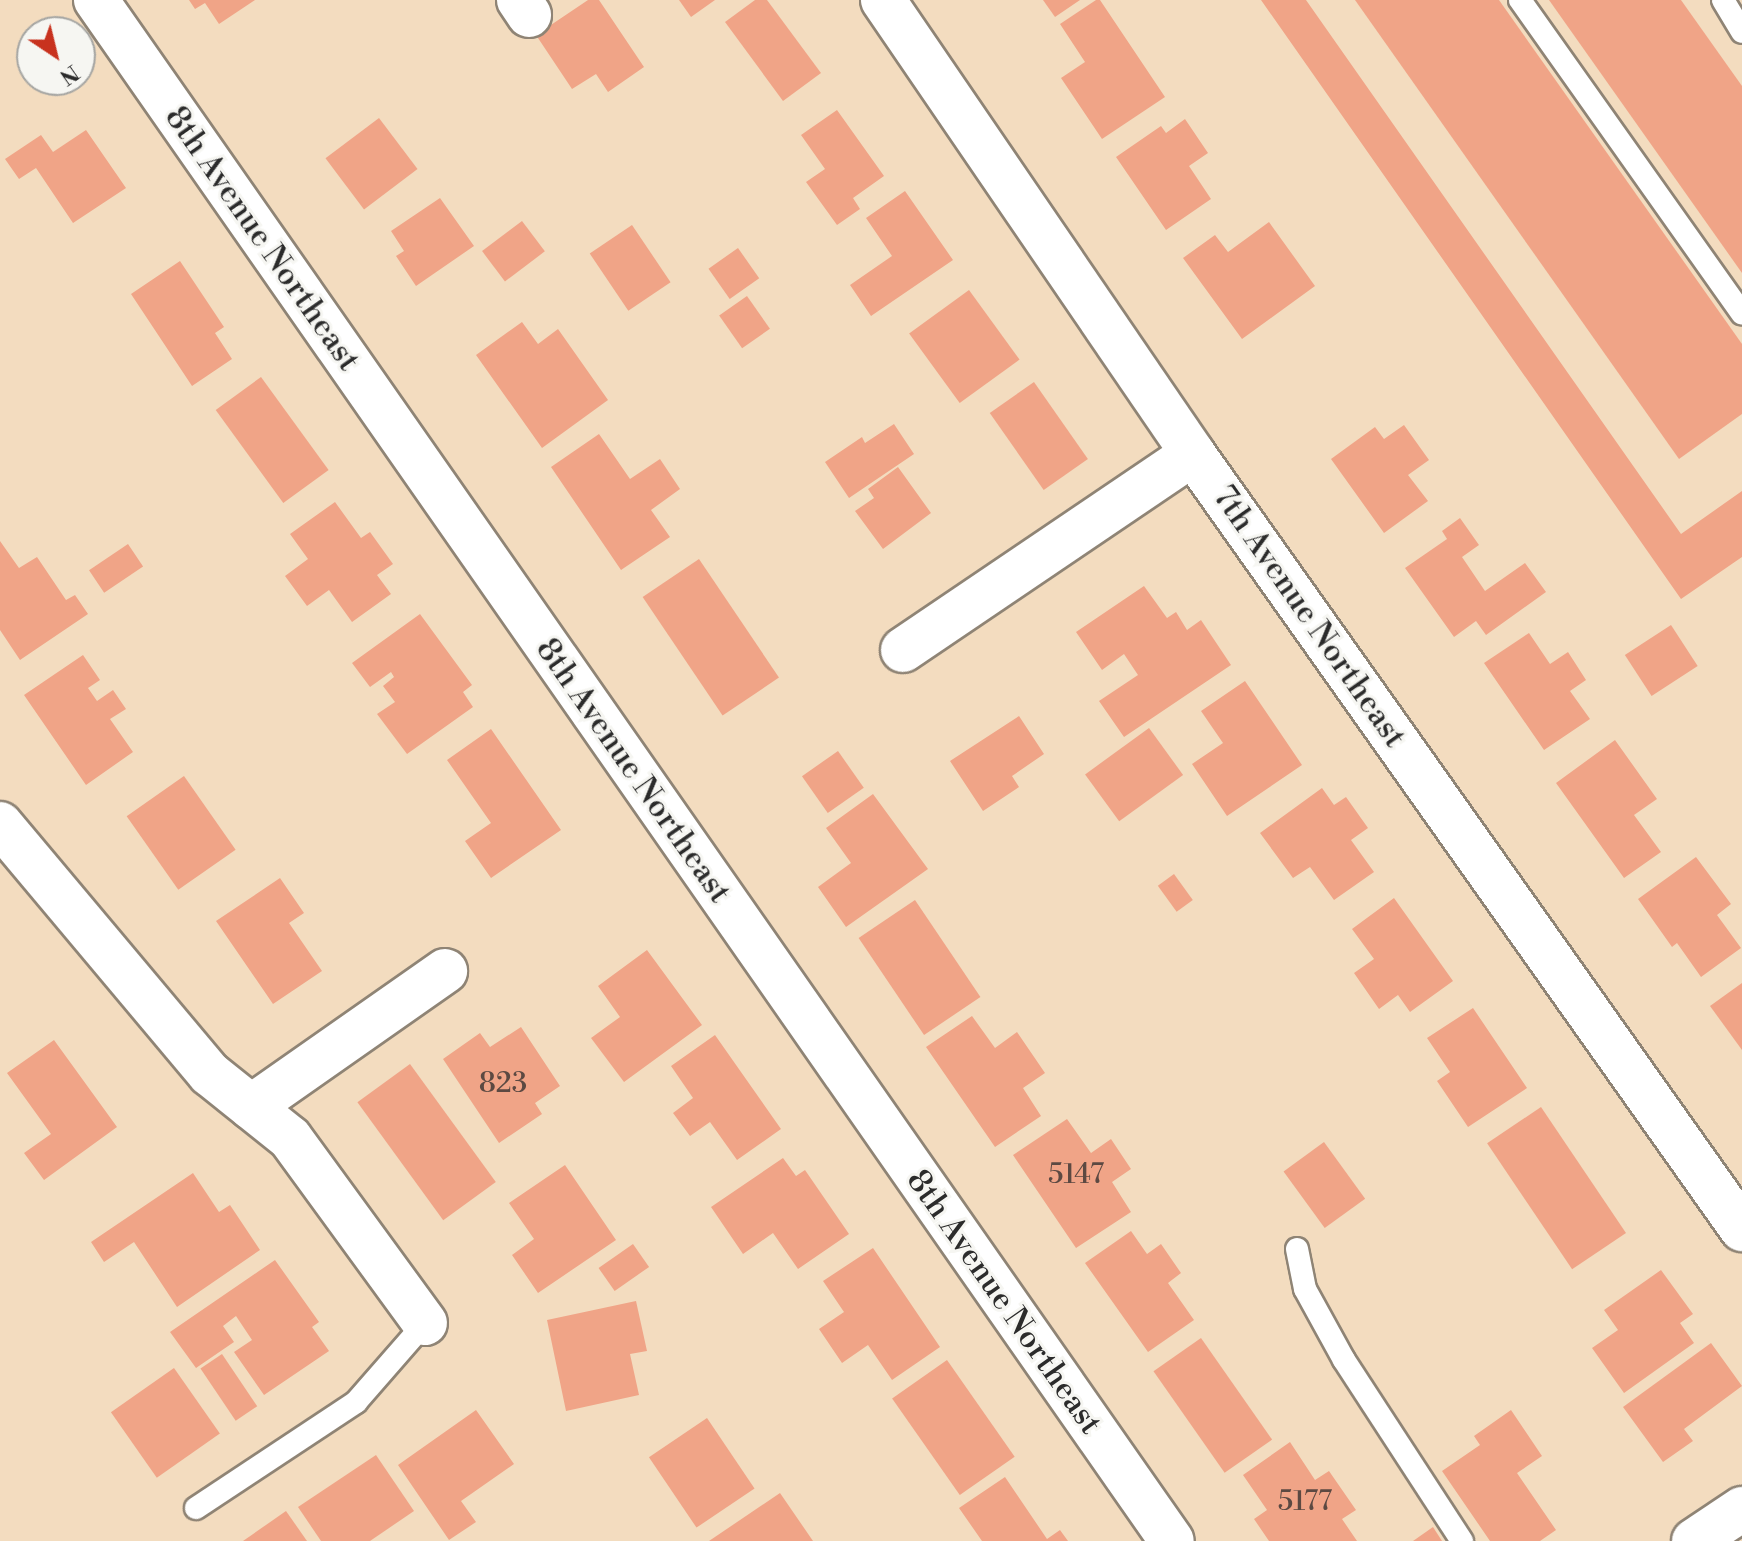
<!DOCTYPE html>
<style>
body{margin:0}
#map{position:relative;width:1742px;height:1541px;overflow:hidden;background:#f3dcbf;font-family:"Libre Bodoni",serif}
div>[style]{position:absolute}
.building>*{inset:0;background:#f0a487;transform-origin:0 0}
.roads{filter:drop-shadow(2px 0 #8f8475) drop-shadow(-2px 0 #8f8475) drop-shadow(0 2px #8f8475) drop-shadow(0 -2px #8f8475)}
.lane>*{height:22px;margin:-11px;padding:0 11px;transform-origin:11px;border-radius:11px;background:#fff}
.street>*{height:44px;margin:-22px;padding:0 22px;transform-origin:22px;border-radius:22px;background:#fff}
span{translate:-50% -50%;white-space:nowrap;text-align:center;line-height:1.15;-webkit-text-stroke:6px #f6f6f2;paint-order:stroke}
.number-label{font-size:28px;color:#5c4942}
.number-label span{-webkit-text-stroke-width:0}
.street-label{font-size:32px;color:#2b2b2b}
.north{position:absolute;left:16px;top:16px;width:80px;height:80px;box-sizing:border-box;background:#f6f6f2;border:2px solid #a5a5a2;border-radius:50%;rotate:145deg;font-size:22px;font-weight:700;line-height:32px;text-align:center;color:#2b2b2b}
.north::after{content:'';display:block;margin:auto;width:28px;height:36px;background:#c8321e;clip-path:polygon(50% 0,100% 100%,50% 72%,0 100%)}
</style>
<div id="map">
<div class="building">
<div style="clip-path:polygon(189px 0,255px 0,219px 24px,205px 3px,195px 9px)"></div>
<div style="clip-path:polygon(588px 0,599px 0,644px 67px,608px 92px,596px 74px,572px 89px,536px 35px)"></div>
<div style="clip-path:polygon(679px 0,715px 0,691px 17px)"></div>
<div style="clip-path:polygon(755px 0,767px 0,821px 73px,783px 101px,725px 22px)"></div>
<div style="clip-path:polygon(1043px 0,1080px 0,1055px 17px)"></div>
<div style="clip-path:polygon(1096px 0,1100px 0,1165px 97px,1102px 139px,1061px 78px,1085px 62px,1060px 24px)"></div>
<div style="clip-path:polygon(1261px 0,1306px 0,1681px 534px,1742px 491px,1742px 557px,1681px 599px)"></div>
<div style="clip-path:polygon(1355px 0,1499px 0,1742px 344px,1742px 414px,1679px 459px)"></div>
<div style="clip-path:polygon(1549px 0,1681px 0,1742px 86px,1742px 273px)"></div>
<div style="clip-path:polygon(837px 110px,884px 176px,853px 198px,860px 209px,837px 225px,806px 182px,825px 169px,801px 135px)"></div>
<div style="left:379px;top:118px;width:64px;height:67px;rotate:53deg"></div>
<div style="clip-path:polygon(1185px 119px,1208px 153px,1189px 166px,1211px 199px,1166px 230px,1116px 157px,1161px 126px,1166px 133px)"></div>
<div style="clip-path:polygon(86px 130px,126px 188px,73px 223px,36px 168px,19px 179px,5px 159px,41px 135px,53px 152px)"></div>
<div style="clip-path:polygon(905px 191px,953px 260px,871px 316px,850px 285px,892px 256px,866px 218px)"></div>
<div style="clip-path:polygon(440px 198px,474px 246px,416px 286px,396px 256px,404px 251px,391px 231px)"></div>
<div style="left:522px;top:221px;width:38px;height:50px;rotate:53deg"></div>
<div style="clip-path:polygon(1269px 222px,1315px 286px,1242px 339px,1183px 258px,1215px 235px,1228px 252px)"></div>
<div style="left:632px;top:225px;width:69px;height:51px;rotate:56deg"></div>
<div style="left:738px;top:248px;width:37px;height:36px;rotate:55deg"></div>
<div style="clip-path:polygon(180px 261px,224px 327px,215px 333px,232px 359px,192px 386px,131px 294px)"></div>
<div style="left:969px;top:290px;width:86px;height:74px;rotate:54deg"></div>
<div style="left:747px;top:296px;width:40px;height:34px;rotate:55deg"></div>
<div style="clip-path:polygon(522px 322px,538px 344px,558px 329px,608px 400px,542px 448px,476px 355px)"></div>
<div style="left:261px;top:377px;width:115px;height:56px;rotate:54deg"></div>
<div style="left:1034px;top:382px;width:94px;height:54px;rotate:55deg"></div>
<div style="clip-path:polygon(894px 424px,914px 454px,849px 498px,825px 462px,862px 437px,865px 443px)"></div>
<div style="clip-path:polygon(1404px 425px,1429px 460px,1408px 475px,1428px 501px,1384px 533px,1331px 459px,1375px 427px,1384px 439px)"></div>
<div style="clip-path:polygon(599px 434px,630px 479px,660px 459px,680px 489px,651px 510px,670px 537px,621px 570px,551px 467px)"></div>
<div style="clip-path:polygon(898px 467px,931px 513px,883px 549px,855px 511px,874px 498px,868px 489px)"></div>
<div style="clip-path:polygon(335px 502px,361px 538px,370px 532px,393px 564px,377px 575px,391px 594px,352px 622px,329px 590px,307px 606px,285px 576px,308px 559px,290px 534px)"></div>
<div style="clip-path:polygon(1460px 518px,1479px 545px,1462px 557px,1485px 591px,1525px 563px,1546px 592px,1486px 635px,1476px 621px,1454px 637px,1405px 568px,1447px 539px,1442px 531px)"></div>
<div style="clip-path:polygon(0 541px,19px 568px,37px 557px,66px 600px,75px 595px,88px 614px,20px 660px,0 630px)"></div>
<div style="left:128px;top:544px;width:27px;height:47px;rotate:56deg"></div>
<div style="left:699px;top:559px;width:143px;height:68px;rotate:56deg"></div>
<div style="clip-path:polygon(1144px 586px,1167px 618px,1176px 612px,1187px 630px,1201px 620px,1231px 665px,1124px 737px,1099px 701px,1138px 675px,1124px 654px,1102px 670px,1076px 632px)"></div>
<div style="clip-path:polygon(420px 614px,472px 685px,463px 692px,473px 707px,407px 754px,377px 714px,395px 702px,383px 686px,394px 677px,391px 672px,370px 687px,352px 663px)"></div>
<div style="left:1671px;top:625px;width:49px;height:55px;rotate:57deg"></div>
<div style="clip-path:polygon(1529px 633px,1550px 664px,1568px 652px,1586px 680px,1570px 691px,1590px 719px,1544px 750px,1484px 663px)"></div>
<div style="clip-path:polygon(83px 655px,100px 680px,88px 688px,97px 701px,113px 690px,126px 709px,110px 719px,133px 752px,86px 785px,24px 695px)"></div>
<div style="clip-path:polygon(1245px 681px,1302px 765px,1227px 816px,1192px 764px,1223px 743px,1201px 711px)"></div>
<div style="clip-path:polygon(1019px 716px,1044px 754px,1012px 776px,1019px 787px,983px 811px,950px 761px)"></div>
<div style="left:1149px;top:728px;width:58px;height:79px;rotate:54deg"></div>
<div style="clip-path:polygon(491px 729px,561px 830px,491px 878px,465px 841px,491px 823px,447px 760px)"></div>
<div style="clip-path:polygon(1615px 740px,1657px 799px,1634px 815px,1661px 852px,1624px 878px,1556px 783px)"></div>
<div style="left:838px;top:751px;width:45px;height:44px;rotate:55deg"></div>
<div style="left:184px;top:776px;width:90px;height:70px;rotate:55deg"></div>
<div style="clip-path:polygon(1322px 788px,1334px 805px,1346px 797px,1368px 828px,1351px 840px,1374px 872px,1334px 900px,1310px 867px,1293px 878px,1260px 833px)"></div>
<div style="clip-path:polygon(873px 794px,928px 869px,846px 927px,818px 887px,851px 863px,826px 828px)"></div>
<div style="clip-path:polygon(1696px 857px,1731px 904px,1717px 915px,1741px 948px,1701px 977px,1677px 943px,1672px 947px,1638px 899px)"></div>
<div style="left:1174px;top:874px;width:32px;height:20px;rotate:54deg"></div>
<div style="clip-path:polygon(280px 878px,304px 913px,289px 923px,322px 971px,273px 1004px,216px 921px)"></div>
<div style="clip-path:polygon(1394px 898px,1453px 981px,1410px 1012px,1398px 995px,1379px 1009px,1354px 973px,1374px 959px,1352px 929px)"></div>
<div style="left:915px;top:900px;width:117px;height:68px;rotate:56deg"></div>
<div style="clip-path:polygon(647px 950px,702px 1025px,624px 1082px,591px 1038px,620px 1017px,598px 986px)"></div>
<div style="clip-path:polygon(1742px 983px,1742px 1050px,1710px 1006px)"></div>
<div style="clip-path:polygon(1473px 1008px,1527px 1088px,1468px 1127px,1437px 1081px,1450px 1072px,1427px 1038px)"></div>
<div style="clip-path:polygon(972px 1016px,995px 1048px,1017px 1032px,1045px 1073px,1023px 1088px,1041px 1116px,995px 1147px,926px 1047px)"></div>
<div style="clip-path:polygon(521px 1027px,560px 1086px,535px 1103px,542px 1114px,499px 1143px,443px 1059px,480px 1033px,490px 1047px)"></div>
<div style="clip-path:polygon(715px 1035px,781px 1129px,737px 1160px,710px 1122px,690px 1136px,673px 1113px,693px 1098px,671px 1066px)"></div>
<div style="clip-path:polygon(54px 1040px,117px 1127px,44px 1180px,24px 1153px,51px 1134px,7px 1073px)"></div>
<div style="left:410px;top:1064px;width:146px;height:65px;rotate:54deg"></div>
<div style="left:1541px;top:1107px;width:152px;height:65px;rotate:56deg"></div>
<div style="clip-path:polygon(1067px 1119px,1091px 1153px,1111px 1139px,1131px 1169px,1112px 1182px,1131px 1212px,1076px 1248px,1013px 1155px)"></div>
<div style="left:1324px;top:1142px;width:70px;height:50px;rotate:54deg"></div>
<div style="clip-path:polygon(783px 1158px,796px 1176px,805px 1170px,849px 1234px,798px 1269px,773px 1233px,743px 1254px,711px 1207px)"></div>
<div style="clip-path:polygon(565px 1165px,616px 1240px,538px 1293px,512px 1255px,534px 1239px,509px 1203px)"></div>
<div style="clip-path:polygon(193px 1173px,219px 1212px,230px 1205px,260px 1250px,177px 1307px,134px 1242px,104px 1262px,91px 1242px)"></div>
<div style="clip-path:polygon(1131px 1231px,1147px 1254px,1161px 1244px,1181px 1273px,1168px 1283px,1194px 1320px,1148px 1352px,1085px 1263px)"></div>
<div style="left:633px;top:1244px;width:28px;height:42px;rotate:55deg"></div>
<div style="clip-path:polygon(873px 1248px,940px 1347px,892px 1380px,868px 1345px,842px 1363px,819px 1329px,844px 1312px,823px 1281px)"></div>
<div style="clip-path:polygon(275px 1260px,319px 1322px,312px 1327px,329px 1351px,264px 1395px,234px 1352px,252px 1340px,236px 1316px,223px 1326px,234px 1342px,196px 1368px,170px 1332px)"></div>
<div style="clip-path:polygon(1661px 1270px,1693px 1314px,1680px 1323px,1694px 1343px,1624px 1393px,1592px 1348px,1618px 1330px,1604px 1310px)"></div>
<div style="clip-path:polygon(636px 1301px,647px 1351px,630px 1354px,639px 1395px,566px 1411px,547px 1320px)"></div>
<div style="left:1201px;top:1338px;width:124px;height:58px;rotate:55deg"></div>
<div style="clip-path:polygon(1711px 1343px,1742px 1386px,1684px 1429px,1693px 1441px,1663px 1462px,1623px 1407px)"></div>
<div style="left:222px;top:1354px;width:63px;height:26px;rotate:56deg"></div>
<div style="left:947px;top:1360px;width:118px;height:67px;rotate:55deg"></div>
<div style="left:174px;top:1368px;width:80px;height:77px;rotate:55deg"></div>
<div style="clip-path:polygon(476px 1410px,514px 1464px,461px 1501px,476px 1522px,449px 1540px,398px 1465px)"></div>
<div style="clip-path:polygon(1511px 1410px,1542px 1456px,1517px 1473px,1556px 1530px,1540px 1541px,1490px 1541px,1442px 1471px,1480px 1445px,1474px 1436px)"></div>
<div style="left:707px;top:1418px;width:85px;height:70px;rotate:56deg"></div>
<div style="clip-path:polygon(1290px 1442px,1315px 1480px,1329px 1471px,1356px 1510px,1342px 1519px,1357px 1541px,1269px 1541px,1254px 1519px,1267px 1510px,1243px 1475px)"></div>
<div style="clip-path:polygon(376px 1455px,414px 1511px,370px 1541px,321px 1541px,298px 1507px)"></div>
<div style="clip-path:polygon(1005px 1477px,1047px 1539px,1060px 1530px,1068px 1541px,982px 1541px,959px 1508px)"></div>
<div style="clip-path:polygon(780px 1493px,813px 1541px,709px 1541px)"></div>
<div style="clip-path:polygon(286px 1511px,307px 1541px,243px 1541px)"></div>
<div style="clip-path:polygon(1433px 1527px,1442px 1541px,1413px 1541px)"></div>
</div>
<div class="roads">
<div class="lane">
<div style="left:1520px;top:0;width:384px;rotate:54.7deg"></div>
<div style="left:1723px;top:0;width:37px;rotate:59deg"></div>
<div style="left:1297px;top:1249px;width:41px;rotate:78.7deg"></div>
<div style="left:1305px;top:1289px;width:81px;rotate:61.2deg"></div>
<div style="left:1344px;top:1360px;width:216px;rotate:56.9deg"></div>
<div style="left:196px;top:1508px;width:192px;rotate:-33.5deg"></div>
<div style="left:356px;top:1402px;width:105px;rotate:-48.9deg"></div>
</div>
<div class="street">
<div style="left:96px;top:0;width:1879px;rotate:55.08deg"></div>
<div style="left:519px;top:0;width:18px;rotate:56deg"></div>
<div style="left:883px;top:0;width:550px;rotate:55.67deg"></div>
<div style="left:1193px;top:454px;width:950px;rotate:54.69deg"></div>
<div style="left:903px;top:650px;width:350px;rotate:-34.1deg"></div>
<div style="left:0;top:824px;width:326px;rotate:50deg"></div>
<div style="left:210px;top:1074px;width:102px;rotate:38.7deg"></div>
<div style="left:290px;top:1138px;width:229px;rotate:53.9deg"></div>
<div style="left:251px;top:1107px;width:237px;rotate:-35deg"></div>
<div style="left:1694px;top:1541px;width:58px;rotate:-33.7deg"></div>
</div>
</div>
<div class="number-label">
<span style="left:503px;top:1084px">823</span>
<span style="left:1076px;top:1175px">5147</span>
<span style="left:1305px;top:1502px">5177</span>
</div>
<div class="street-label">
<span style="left:262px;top:239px;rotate:55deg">8th Avenue Northeast</span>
<span style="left:1309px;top:617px;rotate:55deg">7th Avenue Northeast</span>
<span style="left:633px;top:771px;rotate:55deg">8th Avenue Northeast</span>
<span style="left:1004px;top:1302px;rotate:55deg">8th Avenue Northeast</span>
</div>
<div class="north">N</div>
</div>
